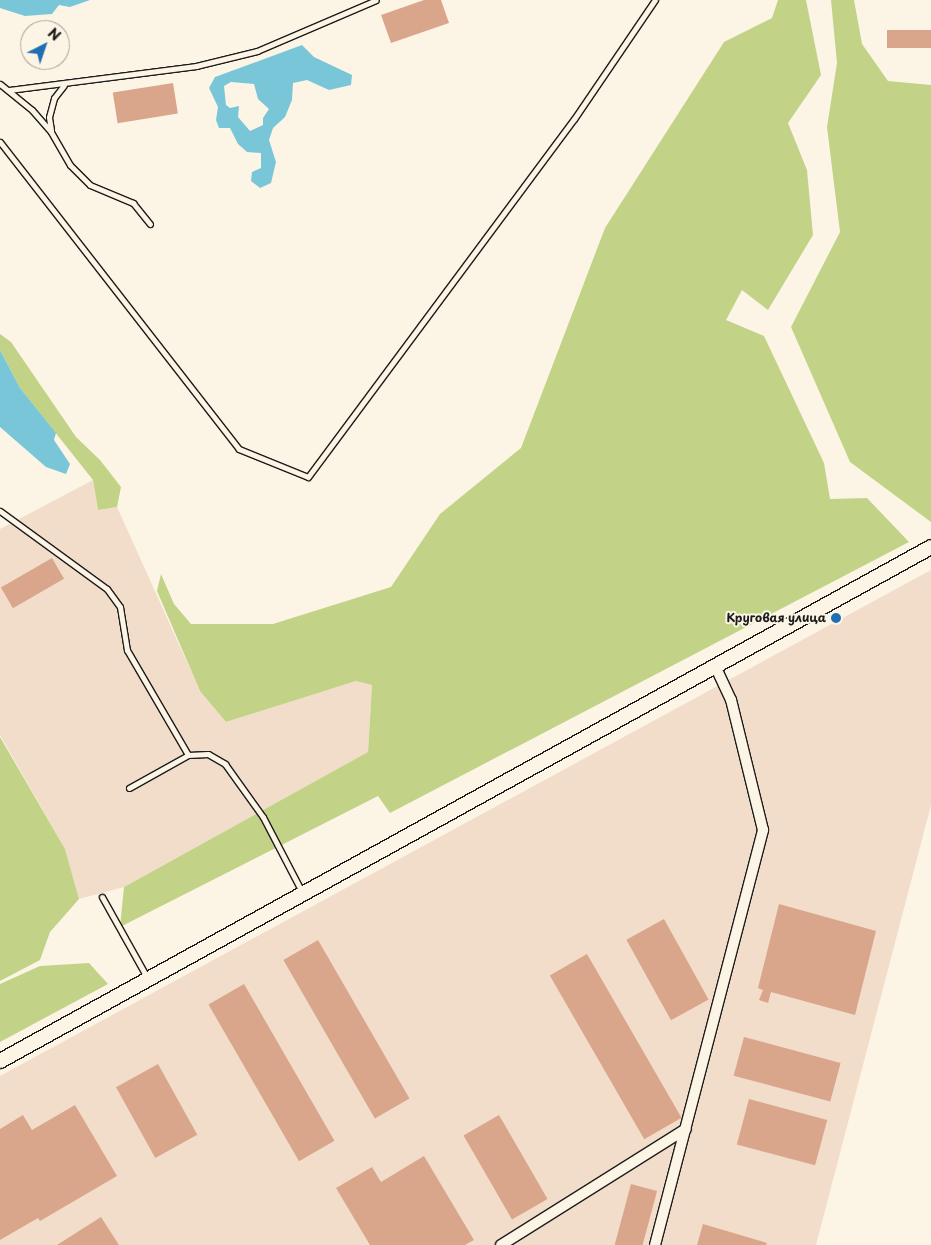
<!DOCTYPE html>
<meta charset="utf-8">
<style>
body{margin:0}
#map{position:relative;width:931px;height:1245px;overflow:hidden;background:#fcf5e5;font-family:"Playpen Sans",sans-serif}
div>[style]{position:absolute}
.built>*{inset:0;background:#f2ddca}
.green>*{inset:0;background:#c2d387}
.water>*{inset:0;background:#7ac6d9}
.building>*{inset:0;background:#d9a68c;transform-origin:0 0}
.roads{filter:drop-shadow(1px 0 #1c1c1c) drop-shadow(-1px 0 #1c1c1c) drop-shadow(0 1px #1c1c1c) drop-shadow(0 -1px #1c1c1c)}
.service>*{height:5px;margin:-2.5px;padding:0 2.5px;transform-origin:2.5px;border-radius:2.5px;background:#fcf5e5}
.minor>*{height:10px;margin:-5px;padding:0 5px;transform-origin:5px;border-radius:5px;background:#fcf5e5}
.secondary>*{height:14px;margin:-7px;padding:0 7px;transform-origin:7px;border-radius:7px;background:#fcf5e5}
.dots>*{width:14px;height:14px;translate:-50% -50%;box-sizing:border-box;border:2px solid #fcf5e5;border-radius:50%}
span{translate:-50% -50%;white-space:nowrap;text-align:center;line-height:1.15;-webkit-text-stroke:4px #fcf5e5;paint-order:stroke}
.poi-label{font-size:12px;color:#1c1c1c;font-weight:700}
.right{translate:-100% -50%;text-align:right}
.north{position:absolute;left:20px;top:20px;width:50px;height:50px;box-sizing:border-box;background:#fcf5e5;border:1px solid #a29e95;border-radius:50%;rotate:41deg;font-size:14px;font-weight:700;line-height:20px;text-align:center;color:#1c1c1c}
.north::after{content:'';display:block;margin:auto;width:18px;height:22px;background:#1f6fb2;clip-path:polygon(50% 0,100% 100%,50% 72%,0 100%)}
</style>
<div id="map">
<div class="built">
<div style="clip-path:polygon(93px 480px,98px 510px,117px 507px,200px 691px,226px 722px,356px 681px,372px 685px,368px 752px,124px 887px,79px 899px,65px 849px,0 735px,0 529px)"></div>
<div style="clip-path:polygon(931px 570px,931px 805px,816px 1245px,0 1245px,0 1076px)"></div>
</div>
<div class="green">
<div style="clip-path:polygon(778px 0,806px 0,821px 75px,788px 123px,807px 170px,813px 235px,768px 310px,742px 290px,726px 320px,764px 336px,824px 463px,830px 499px,867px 498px,909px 542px,390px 813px,378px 796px,120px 927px,124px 887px,368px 752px,372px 685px,356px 681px,226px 722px,200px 691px,157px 591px,161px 574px,174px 604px,191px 624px,273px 624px,391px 587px,440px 514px,521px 448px,605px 228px,724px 42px,772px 18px)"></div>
<div style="clip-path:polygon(831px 0,854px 0,862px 44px,888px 81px,931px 85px,931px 522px,850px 462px,791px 327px,840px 232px,827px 127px,837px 63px)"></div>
<div style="clip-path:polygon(0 334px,11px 342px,76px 437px,100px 460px,121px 487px,117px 507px,98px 510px,93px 480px,20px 388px,0 350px)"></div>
<div style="clip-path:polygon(0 737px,65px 849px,79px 899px,50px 932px,40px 960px,0 981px)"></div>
<div style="clip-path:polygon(89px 963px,108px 984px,0 1042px,0 984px,40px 966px)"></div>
</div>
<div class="water">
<div style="clip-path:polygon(0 0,90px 0,70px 7px,59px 5px,52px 14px,25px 16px,0 8px)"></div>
<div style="clip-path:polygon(evenodd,302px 45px,314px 57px,352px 75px,351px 85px,329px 90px,307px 80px,293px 83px,292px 100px,285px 117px,273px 128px,269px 140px,276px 162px,271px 183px,260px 188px,251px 181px,252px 172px,261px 168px,261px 153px,247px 152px,238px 144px,230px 128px,219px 128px,216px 120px,218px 107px,209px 88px,215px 77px,302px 45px,231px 82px,254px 84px,258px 99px,269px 109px,263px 118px,263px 125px,250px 131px,238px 117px,239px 106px,230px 108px,226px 105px,224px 86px,231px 82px)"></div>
<div style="clip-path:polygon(0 350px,20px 388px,56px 433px,54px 440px,70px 464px,66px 474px,46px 467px,0 427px)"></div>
</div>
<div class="building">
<div style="clip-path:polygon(424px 0,441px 0,449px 23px,391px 43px,381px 15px)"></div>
<div style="left:931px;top:30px;width:18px;height:44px;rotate:90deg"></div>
<div style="left:173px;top:83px;width:31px;height:61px;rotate:81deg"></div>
<div style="left:52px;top:558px;width:24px;height:59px;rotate:60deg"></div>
<div style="clip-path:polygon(779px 904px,876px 931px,855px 1015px,771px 992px,768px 1003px,759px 1000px,763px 990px,758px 988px)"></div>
<div style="left:664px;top:919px;width:92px;height:43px;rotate:61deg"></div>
<div style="left:318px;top:940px;width:183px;height:40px;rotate:60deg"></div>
<div style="left:587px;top:954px;width:189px;height:43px;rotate:60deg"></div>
<div style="left:244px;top:984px;width:181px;height:41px;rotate:60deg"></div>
<div style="left:744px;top:1037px;width:100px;height:40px;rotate:15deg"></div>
<div style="left:158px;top:1064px;width:81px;height:48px;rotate:61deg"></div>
<div style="left:749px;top:1099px;width:81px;height:47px;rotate:15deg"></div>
<div style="clip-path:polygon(75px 1105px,117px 1176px,40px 1221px,38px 1218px,0 1240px,0 1129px,23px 1115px,32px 1130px)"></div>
<div style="left:499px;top:1115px;width:97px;height:41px;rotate:60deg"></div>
<div style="clip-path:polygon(424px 1156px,474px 1240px,465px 1245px,370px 1245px,336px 1188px,372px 1167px,381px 1182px)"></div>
<div style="left:631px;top:1184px;width:27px;height:63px;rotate:15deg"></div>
<div style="clip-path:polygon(101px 1217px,119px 1245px,57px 1245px)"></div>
<div style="clip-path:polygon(703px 1224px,767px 1243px,766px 1245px,697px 1245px)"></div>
</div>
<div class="roads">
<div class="service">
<div style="left:0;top:84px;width:41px;rotate:39.1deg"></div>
<div style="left:32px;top:110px;width:29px;rotate:49deg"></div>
<div style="left:51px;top:132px;width:38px;rotate:60deg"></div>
<div style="left:70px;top:165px;width:28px;rotate:45deg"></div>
<div style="left:90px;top:185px;width:47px;rotate:22.7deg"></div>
<div style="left:133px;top:203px;width:27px;rotate:51deg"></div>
<div style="left:9px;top:90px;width:189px;rotate:-7.3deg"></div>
<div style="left:196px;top:66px;width:63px;rotate:-13.8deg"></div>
<div style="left:257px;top:51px;width:129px;rotate:-23.2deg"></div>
<div style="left:51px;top:130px;width:13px;rotate:-99deg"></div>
<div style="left:49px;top:117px;width:20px;rotate:-75deg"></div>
<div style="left:54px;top:98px;width:16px;rotate:-52deg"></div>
<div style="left:0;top:142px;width:389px;rotate:52.1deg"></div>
<div style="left:239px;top:449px;width:74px;rotate:22.1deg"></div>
<div style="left:308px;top:477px;width:446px;rotate:-53.4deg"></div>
<div style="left:574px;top:119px;width:144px;rotate:-55.8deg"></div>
<div style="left:0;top:511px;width:132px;rotate:36.1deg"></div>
<div style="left:107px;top:589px;width:22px;rotate:54deg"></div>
<div style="left:120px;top:607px;width:44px;rotate:80.8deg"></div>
<div style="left:127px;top:650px;width:121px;rotate:59.8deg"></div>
<div style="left:129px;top:788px;width:68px;rotate:-29.2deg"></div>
<div style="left:188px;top:755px;width:20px;rotate:-3deg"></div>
<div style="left:208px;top:754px;width:20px;rotate:30deg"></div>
<div style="left:225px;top:764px;width:65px;rotate:54.4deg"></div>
<div style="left:263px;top:817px;width:85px;rotate:62.5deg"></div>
<div style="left:102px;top:897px;width:94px;rotate:60.7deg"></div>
</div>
<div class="minor">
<div style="left:501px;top:1245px;width:218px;rotate:-32.1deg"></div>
<div style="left:655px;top:1245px;width:429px;rotate:-75.4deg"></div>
<div style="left:763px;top:830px;width:134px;rotate:-103.8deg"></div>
<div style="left:731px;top:700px;width:38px;rotate:-115deg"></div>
</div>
<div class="secondary">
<div style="left:0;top:1061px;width:1063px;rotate:-28.9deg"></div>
</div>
</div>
<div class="dots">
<div style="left:836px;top:618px;background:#1f6fb2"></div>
</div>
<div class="poi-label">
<span class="right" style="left:826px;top:618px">Круговая улица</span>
</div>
<div class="north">N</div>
</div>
